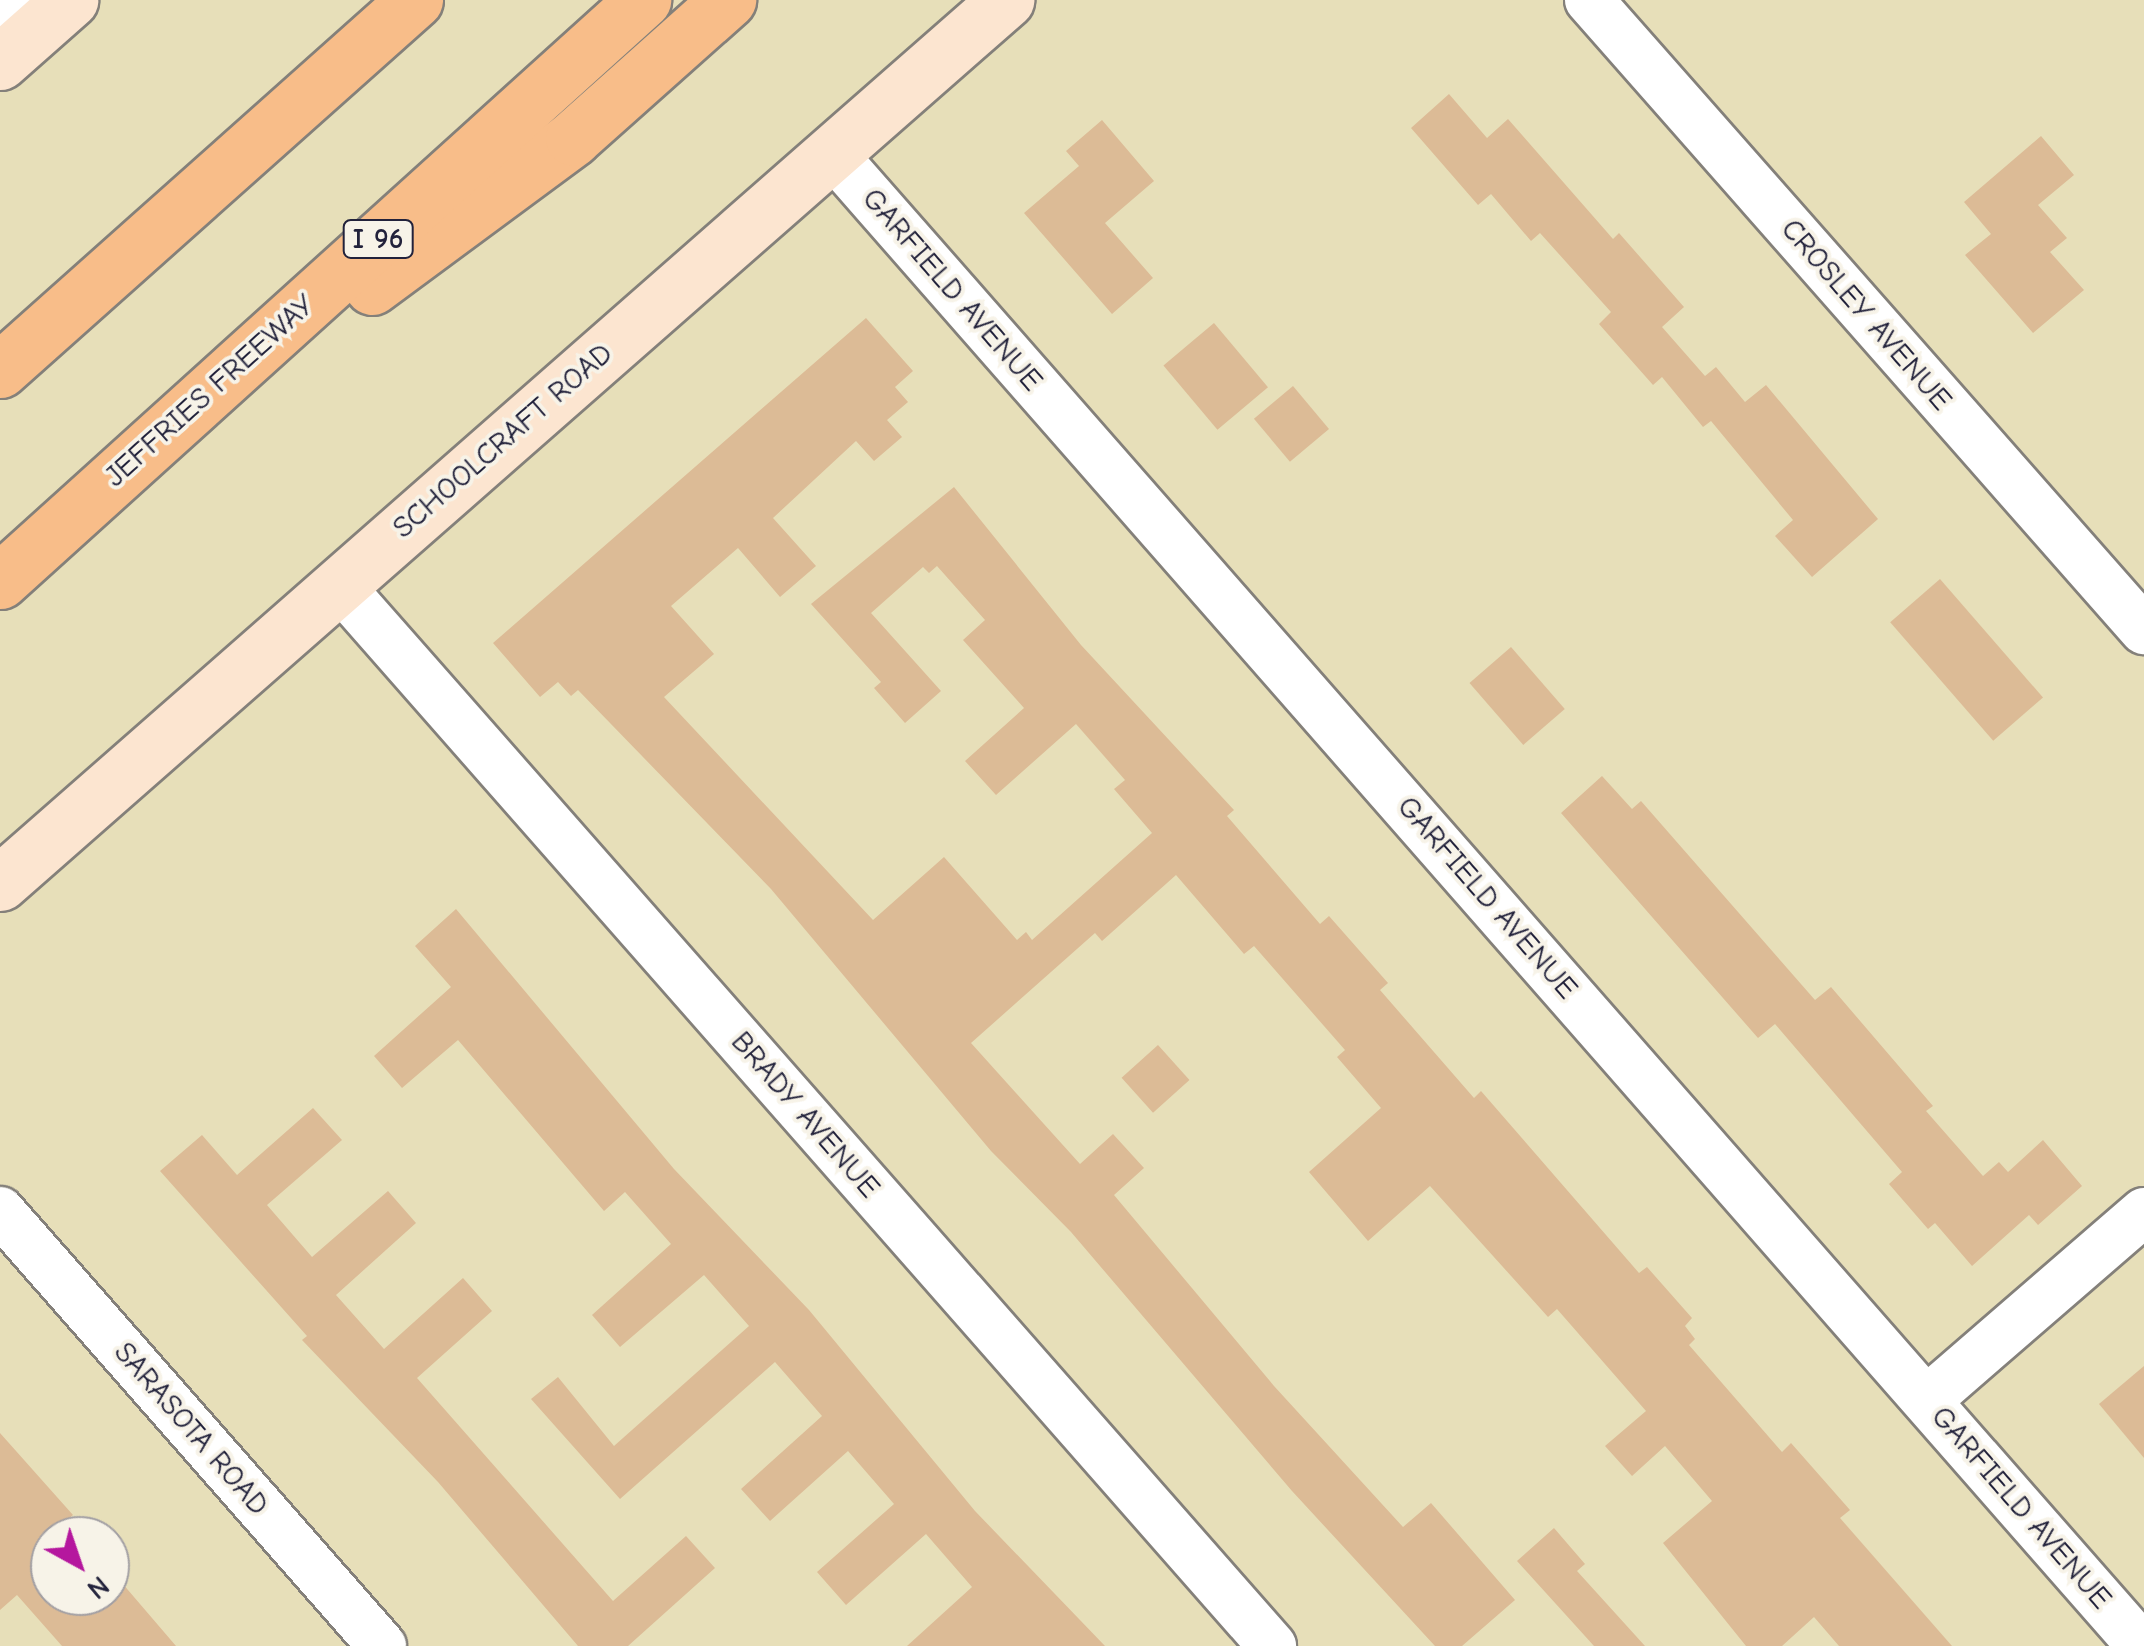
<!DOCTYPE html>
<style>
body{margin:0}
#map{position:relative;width:2144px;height:1646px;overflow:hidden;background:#e7dfb9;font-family:"Comic Neue",sans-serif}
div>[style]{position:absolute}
.building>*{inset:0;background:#dcbb96;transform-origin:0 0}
.roads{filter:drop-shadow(2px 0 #84807a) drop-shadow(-2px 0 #84807a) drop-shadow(0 2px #84807a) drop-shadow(0 -2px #84807a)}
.street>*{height:48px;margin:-24px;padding:0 24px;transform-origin:24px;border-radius:24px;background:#fff}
.secondary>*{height:55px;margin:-27.5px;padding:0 27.5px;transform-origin:27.5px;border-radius:27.5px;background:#fce5d0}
.highway>*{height:55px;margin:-27.5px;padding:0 27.5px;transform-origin:27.5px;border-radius:27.5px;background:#f8bd89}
span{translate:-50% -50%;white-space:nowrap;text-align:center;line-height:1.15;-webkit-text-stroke:8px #f7f3e8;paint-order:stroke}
.shield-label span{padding:2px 8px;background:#f7f3e8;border:2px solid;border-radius:8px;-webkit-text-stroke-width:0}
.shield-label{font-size:28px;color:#22223b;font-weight:700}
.street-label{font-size:30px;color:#22223b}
.north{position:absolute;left:30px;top:1516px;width:100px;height:100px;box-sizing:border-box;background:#f7f3e8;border:2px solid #a29fa3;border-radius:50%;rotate:140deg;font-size:28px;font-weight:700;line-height:40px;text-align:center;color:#22223b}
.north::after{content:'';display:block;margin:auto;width:35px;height:45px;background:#b5179e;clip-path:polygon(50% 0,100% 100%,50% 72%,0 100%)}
</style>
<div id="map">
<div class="building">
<div style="clip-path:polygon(1449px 94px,1487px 138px,1508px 119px,1613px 239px,1619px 233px,1684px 307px,1662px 327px,1705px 376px,1716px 367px,1745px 402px,1766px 385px,1878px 519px,1812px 577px,1775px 536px,1793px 520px,1711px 421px,1703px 427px,1662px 377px,1653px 385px,1599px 324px,1611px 312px,1540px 233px,1531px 241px,1491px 194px,1478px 205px,1411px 128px)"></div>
<div style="clip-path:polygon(1102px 120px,1154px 181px,1105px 223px,1153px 278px,1112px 314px,1024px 213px,1079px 166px,1066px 151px)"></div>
<div style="clip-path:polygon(2041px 136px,2074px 175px,2038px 205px,2067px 238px,2050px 252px,2084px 290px,2033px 333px,1965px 255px,1991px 234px,1964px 202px)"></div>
<div style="clip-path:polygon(866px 318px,913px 371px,895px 387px,908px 402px,887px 420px,902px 437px,874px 461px,856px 441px,773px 518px,816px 566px,780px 597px,738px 548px,671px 606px,714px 654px,664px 697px,873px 920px,944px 857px,1017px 940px,1026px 932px,1032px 940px,1152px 833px,1114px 789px,1125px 780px,1076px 724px,996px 795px,965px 761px,1024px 708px,963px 640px,985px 620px,937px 566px,929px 573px,923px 567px,871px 613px,941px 691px,905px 723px,874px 688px,881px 682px,811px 604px,954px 487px,1081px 645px,1234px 810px,1227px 816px,1320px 924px,1329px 916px,1388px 983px,1380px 990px,1474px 1098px,1481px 1091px,1639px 1273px,1647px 1267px,1692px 1318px,1685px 1326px,1695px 1339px,1689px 1345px,1782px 1452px,1791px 1443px,1850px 1510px,1840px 1518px,1952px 1646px,1839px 1646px,1814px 1617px,1782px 1646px,1746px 1646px,1663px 1543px,1712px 1501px,1665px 1446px,1632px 1476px,1605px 1446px,1646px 1411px,1557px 1309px,1548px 1317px,1430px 1186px,1368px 1241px,1309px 1172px,1381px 1108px,1337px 1057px,1345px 1050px,1254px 946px,1244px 954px,1176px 875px,1102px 941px,1095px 933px,971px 1043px,1080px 1164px,1113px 1134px,1144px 1168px,1114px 1195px,1274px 1386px,1403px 1527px,1431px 1503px,1515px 1600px,1462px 1646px,1435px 1646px,1292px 1491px,1071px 1232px,991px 1151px,771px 889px,578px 690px,571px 696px,558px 682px,540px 697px,493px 643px)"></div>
<div style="left:1214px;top:323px;width:84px;height:66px;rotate:50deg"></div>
<div style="left:1293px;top:386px;width:56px;height:51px;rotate:50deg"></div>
<div style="left:1940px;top:579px;width:157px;height:66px;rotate:49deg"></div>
<div style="left:1511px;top:647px;width:82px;height:55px;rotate:49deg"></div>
<div style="clip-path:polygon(1602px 776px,1632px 809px,1641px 801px,1815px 1000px,1831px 987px,1933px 1106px,1926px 1111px,1983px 1176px,1999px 1162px,2008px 1172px,2043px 1140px,2082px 1186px,2038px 1225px,2029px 1215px,1972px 1266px,1935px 1223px,1928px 1229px,1889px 1184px,1902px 1172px,1775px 1024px,1758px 1038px,1561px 813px)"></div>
<div style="clip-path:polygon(456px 909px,674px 1169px,809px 1310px,975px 1511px,1105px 1646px,907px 1646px,972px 1587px,926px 1534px,846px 1605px,817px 1572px,894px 1504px,848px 1451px,770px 1521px,741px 1489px,822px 1416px,775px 1362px,620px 1499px,531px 1399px,558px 1377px,614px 1446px,749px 1326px,704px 1275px,620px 1347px,592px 1315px,671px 1244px,625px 1192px,604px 1211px,458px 1040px,402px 1088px,374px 1056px,451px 987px,415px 946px)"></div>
<div style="left:1158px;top:1045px;width:47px;height:49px;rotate:48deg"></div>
<div style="clip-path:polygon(313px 1108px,342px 1140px,267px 1205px,312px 1257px,388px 1191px,416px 1223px,336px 1295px,384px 1349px,463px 1278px,492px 1311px,417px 1378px,613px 1601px,686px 1536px,715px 1568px,628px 1646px,578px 1646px,438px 1482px,302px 1340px,307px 1336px,160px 1171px,202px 1135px,237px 1175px)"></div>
<div style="clip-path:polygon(2144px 1366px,2144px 1458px,2099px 1404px)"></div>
<div style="clip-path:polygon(0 1433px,73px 1515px,67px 1520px,81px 1536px,50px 1536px,50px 1596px,110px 1596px,110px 1569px,176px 1646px,62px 1646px,17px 1595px,0 1610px)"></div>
<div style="clip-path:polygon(1554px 1528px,1585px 1564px,1577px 1571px,1645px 1646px,1594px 1646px,1517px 1561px)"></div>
</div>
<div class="roads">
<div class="street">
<div style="left:1px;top:0;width:45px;rotate:48.6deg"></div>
<div style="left:1589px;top:0;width:840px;rotate:48.62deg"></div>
<div style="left:831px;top:152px;width:1987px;rotate:48.75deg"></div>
<div style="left:339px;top:585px;width:1413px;rotate:48.67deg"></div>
<div style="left:0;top:1211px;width:579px;rotate:48.71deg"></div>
<div style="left:1927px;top:1400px;width:287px;rotate:-40.9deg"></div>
</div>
<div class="secondary">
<div style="left:0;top:62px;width:94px;rotate:-41.5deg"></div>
<div style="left:0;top:883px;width:1339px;rotate:-41.27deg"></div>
</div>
<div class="highway">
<div style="left:372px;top:287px;width:250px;rotate:-36.5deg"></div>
<div style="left:573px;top:138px;width:208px;rotate:-41.7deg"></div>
<div style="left:0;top:370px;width:556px;rotate:-41.72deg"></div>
<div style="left:0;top:581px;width:867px;rotate:-42.1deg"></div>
</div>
</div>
<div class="shield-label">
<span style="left:378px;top:239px">I 96</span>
</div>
<div class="street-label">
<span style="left:952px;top:290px;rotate:49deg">GARFIELD AVENUE</span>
<span style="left:1866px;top:315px;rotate:49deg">CROSLEY AVENUE</span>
<span style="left:210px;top:391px;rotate:-42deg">JEFFRIES FREEWAY</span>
<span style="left:503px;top:441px;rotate:-41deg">SCHOOLCRAFT ROAD</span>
<span style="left:1487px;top:898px;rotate:49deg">GARFIELD AVENUE</span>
<span style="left:805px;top:1115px;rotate:49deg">BRADY AVENUE</span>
<span style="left:191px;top:1429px;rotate:49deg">SARASOTA ROAD</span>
<span style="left:2021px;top:1508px;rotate:49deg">GARFIELD AVENUE</span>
</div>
<div class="north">N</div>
</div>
